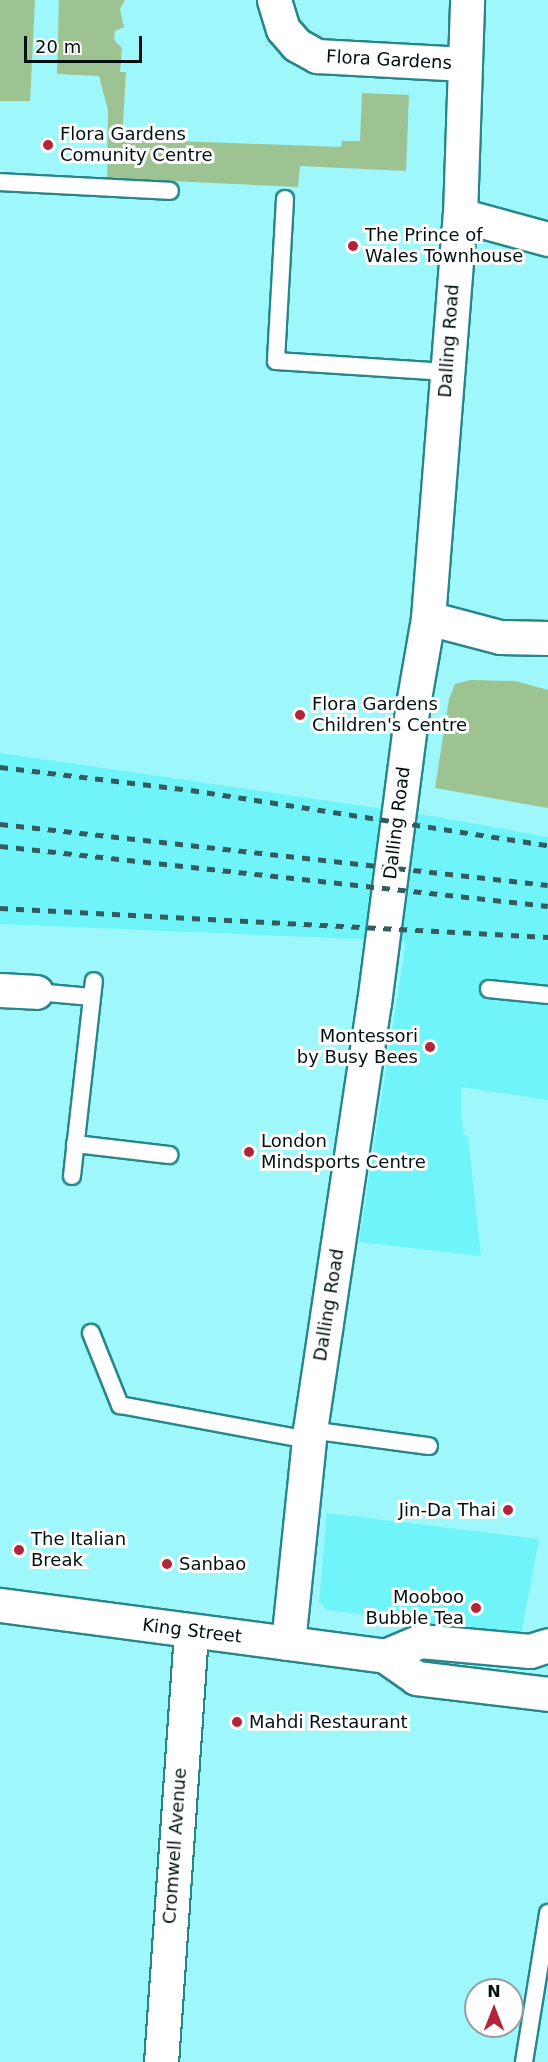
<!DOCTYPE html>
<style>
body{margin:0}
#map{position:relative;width:548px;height:2062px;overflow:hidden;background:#9ef7fb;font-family:"DejaVu Sans",sans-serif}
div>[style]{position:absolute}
.built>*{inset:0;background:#6ff4fa}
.green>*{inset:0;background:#9dc393}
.roads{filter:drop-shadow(2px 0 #28868b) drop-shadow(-2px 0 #28868b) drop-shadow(0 2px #28868b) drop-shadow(0 -2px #28868b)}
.lane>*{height:16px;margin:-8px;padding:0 8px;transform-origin:8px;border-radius:8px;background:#fff}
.street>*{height:33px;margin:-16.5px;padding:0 16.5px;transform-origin:16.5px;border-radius:16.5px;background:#fff}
.secondary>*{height:33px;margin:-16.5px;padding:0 16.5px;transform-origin:16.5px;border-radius:16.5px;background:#fff}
.primary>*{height:33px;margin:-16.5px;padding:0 16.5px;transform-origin:16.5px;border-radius:16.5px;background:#fff}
.rail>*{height:4.5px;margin-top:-2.25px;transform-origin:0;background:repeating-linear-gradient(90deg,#345c5e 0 8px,transparent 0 16px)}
.dots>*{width:16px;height:16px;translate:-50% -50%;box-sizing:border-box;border:3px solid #fff;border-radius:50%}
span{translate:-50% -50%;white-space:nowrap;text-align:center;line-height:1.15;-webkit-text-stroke:6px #fff;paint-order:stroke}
.street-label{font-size:18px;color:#001011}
.poi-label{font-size:18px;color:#001011}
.left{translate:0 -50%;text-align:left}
.right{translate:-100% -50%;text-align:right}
.north{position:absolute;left:464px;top:1978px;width:60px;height:60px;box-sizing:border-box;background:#fff;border:2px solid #999fa0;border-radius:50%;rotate:0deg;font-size:16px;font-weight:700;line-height:24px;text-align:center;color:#001011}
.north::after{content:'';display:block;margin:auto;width:21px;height:27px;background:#b52338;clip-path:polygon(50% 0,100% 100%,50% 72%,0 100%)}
.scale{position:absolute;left:24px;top:36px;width:118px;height:27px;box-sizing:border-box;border:3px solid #001011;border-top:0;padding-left:8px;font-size:18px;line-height:21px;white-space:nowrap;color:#001011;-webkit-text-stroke:4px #fff;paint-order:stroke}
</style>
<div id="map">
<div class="built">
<div style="clip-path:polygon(0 753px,432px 816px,548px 837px,548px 1100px,461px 1087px,461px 1115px,464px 1135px,468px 1136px,481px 1256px,359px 1242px,406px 941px,0 924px)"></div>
<div style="clip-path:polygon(327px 1513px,539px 1539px,522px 1630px,517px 1634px,327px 1610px,319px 1602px)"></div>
</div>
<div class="green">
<div style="clip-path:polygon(0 0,35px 0,30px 101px,0 101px)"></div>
<div style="clip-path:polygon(59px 0,125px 0,120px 9px,124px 27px,115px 31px,114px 40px,122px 48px,120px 72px,126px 72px,122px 139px,341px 147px,342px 141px,360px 141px,362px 93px,409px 95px,406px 171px,300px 166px,298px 187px,107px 178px,108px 110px,99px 76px,57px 74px)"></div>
<div style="clip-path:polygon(470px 680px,515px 681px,548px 690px,548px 808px,435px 788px,449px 699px,455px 684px)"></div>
</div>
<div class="roads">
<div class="lane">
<div style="left:0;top:182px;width:170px;rotate:3deg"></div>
<div style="left:285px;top:199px;width:162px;rotate:93.2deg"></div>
<div style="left:276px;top:361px;width:171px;rotate:3.7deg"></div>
<div style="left:489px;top:989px;width:59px;rotate:5.8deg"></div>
<div style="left:36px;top:992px;width:56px;rotate:5.1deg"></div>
<div style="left:75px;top:1144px;width:95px;rotate:6.7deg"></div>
<div style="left:72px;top:1176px;width:196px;rotate:-83.6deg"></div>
<div style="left:91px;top:1333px;width:78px;rotate:68.1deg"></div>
<div style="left:120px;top:1405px;width:191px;rotate:10.5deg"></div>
<div style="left:310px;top:1430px;width:120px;rotate:7.7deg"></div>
<div style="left:524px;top:2062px;width:151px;rotate:-80.8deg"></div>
</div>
<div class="street">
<div style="left:274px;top:0;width:30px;rotate:73deg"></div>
<div style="left:283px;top:29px;width:21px;rotate:49deg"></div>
<div style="left:297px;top:45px;width:23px;rotate:29deg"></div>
<div style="left:317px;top:56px;width:148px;rotate:3.1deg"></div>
<div style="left:460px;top:215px;width:91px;rotate:15.3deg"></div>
<div style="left:0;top:990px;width:36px;rotate:3deg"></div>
<div style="left:161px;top:2062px;width:432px;rotate:-86deg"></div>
</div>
<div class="secondary">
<div style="left:428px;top:618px;width:74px;rotate:14.8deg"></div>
<div style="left:500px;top:637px;width:48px;rotate:1.2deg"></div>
<div style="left:288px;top:1643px;width:214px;rotate:-84.1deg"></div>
<div style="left:310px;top:1430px;width:432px;rotate:-81.5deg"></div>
<div style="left:374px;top:1003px;width:295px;rotate:-82.6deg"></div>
<div style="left:412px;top:710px;width:93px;rotate:-80.1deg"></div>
<div style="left:428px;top:618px;width:404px;rotate:-85.5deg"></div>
<div style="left:460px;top:215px;width:215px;rotate:-88.1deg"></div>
</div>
<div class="primary">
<div style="left:0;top:1605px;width:388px;rotate:7.5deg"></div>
<div style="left:385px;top:1656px;width:38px;rotate:35deg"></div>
<div style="left:416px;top:1678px;width:133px;rotate:6.9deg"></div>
<div style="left:385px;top:1656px;width:38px;rotate:-23deg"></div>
<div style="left:420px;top:1641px;width:110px;rotate:5.2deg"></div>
<div style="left:530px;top:1651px;width:19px;rotate:-18deg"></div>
</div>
</div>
<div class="rail">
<div style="left:0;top:767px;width:192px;rotate:6.9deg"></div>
<div style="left:191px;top:790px;width:361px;rotate:8.8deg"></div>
<div style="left:0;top:824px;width:551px;rotate:6.35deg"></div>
<div style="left:0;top:846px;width:551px;rotate:6.25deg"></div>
<div style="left:0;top:908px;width:549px;rotate:3.03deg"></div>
</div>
<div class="dots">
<div style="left:48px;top:145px;background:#b52338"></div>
<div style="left:353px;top:246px;background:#b52338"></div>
<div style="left:300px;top:715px;background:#b52338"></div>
<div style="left:430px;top:1047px;background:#b52338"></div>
<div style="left:249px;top:1152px;background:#b52338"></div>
<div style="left:508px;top:1510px;background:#b52338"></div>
<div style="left:19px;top:1550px;background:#b52338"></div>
<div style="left:167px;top:1564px;background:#b52338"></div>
<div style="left:476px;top:1608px;background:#b52338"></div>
<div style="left:237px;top:1722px;background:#b52338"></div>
</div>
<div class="street-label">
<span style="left:389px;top:60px;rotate:3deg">Flora Gardens</span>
<span style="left:449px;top:341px;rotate:-86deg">Dalling Road</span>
<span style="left:397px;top:823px;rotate:-83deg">Dalling Road</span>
<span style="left:329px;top:1305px;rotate:-81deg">Dalling Road</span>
<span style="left:192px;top:1631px;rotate:7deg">King Street</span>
<span style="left:175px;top:1846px;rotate:-86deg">Cromwell Avenue</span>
</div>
<div class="poi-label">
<span class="left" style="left:60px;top:145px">Flora Gardens<br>Comunity Centre</span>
<span class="left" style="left:365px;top:246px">The Prince of<br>Wales Townhouse</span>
<span class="left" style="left:312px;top:715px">Flora Gardens<br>Children's Centre</span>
<span class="right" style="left:418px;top:1047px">Montessori<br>by Busy Bees</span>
<span class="left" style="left:261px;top:1152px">London<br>Mindsports Centre</span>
<span class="right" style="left:496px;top:1510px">Jin-Da Thai</span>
<span class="left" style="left:31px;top:1550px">The Italian<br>Break</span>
<span class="left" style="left:179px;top:1564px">Sanbao</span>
<span class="right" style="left:464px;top:1608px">Mooboo<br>Bubble Tea</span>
<span class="left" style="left:249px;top:1722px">Mahdi Restaurant</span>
</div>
<div class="north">N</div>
<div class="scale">20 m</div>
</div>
